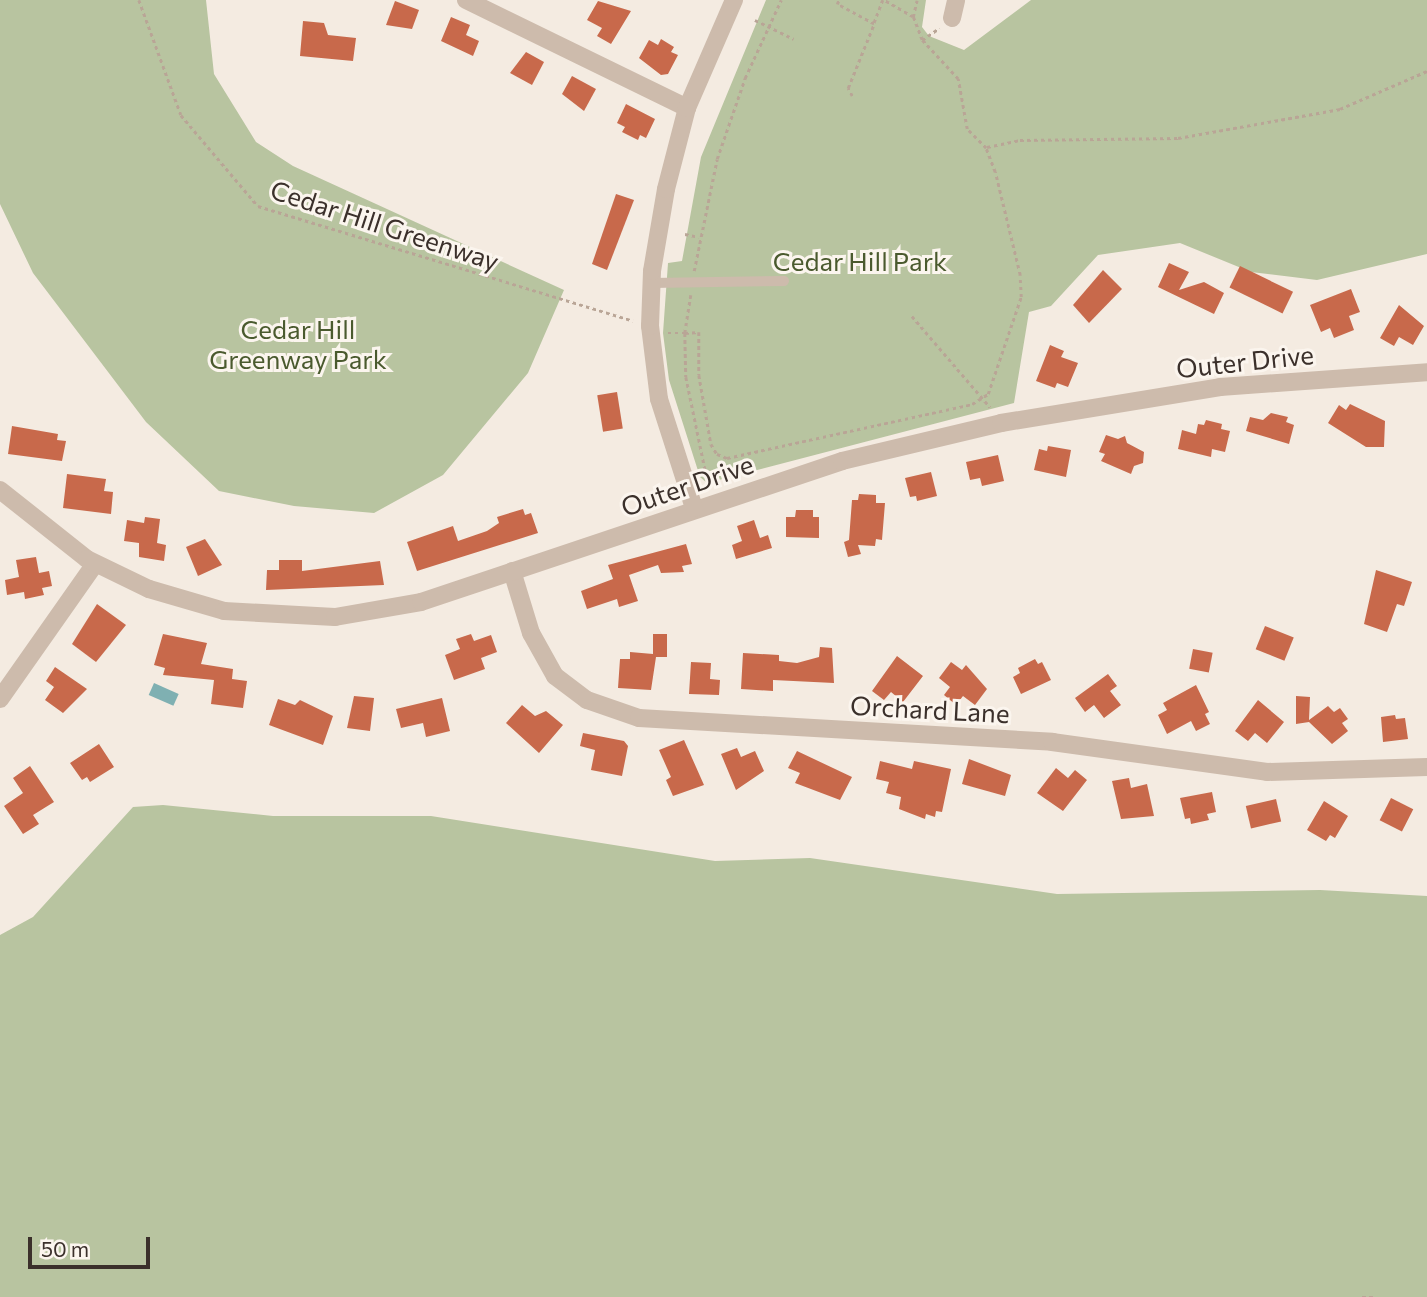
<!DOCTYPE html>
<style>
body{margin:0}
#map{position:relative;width:1427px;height:1297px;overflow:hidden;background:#f4ebe1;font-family:Commissioner,sans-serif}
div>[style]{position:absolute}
.green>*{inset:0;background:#b8c4a0}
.water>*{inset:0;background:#7fb0b2;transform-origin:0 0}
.building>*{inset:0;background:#c8694b;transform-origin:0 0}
.path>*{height:2.5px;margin-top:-1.25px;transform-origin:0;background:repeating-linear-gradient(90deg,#b9a596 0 3.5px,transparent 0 7px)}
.service>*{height:10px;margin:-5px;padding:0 5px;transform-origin:5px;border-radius:5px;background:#cdbbac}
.minor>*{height:18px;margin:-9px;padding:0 9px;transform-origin:9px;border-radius:9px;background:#cdbbac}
.tertiary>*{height:18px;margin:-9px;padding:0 9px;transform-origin:9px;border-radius:9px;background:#cdbbac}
span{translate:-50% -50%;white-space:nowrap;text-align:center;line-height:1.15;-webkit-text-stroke:6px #fbf5ee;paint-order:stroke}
.street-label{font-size:26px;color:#3b302b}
.park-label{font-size:26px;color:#4a5a2e}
.scale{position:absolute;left:28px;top:1237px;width:122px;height:32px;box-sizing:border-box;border:4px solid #3b302b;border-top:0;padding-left:9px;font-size:21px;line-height:24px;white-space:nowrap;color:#3b302b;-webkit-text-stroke:5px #fbf5ee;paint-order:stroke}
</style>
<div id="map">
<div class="green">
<div style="clip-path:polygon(0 0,206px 0,214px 74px,256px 142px,293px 166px,564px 290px,528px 373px,443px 475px,374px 513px,294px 506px,219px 491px,146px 422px,33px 273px,0 204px)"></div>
<div style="clip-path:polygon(766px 0,926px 0,922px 27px,929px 36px,964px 50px,1031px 0,1427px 0,1427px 254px,1317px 280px,1251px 272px,1180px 243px,1098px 255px,1051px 306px,1029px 312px,1014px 403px,707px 483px,700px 477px,669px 380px,663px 333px,668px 263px,682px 261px,701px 157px)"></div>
<div style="clip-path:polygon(163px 805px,273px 816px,431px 816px,715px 861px,810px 858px,1057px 894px,1320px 890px,1427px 896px,1427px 1297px,0 1297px,0 935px,33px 917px,133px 807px)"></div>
</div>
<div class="water">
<div style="left:154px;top:683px;width:27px;height:13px;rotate:24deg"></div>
</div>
<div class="building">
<div style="clip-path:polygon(395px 1px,419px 10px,412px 29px,386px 25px)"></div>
<div style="clip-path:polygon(598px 1px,631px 11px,611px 44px,597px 36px,602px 28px,587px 20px)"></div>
<div style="clip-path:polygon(451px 17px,470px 25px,466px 35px,479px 41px,473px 56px,441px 41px)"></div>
<div style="clip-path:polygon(303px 21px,324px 23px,328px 35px,356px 38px,353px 61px,300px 56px)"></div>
<div style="clip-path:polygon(661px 39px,674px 47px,671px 52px,678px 55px,668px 74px,661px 75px,639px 58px,649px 40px,658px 45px)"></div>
<div style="clip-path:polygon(526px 52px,544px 62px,532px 85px,510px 73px)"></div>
<div style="clip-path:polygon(572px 76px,596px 89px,584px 111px,562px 94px)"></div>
<div style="clip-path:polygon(626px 104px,655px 119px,646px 138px,640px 135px,638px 140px,622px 132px,625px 127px,617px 123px)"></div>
<div style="clip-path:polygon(616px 194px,634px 200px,607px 270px,592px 264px)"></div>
<div style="clip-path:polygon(1169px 263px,1189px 272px,1179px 290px,1204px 282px,1224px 293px,1214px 314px,1158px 287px)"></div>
<div style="left:1240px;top:266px;width:59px;height:24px;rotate:26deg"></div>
<div style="clip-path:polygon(1103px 270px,1122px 289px,1089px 323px,1073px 305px)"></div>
<div style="clip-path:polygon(1351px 289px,1360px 312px,1349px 316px,1354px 330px,1334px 338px,1330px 328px,1321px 332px,1310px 305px)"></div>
<div style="clip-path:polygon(1399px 305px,1424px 326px,1413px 345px,1399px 337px,1394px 346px,1380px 338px)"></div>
<div style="clip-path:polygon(1050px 345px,1064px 351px,1061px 357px,1078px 363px,1068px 387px,1057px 383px,1055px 388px,1036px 381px)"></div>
<div style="left:617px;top:392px;width:37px;height:20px;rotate:81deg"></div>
<div style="clip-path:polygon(1350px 404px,1385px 421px,1384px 447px,1366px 447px,1328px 423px,1339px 405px,1346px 410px)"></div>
<div style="clip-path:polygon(1271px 413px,1288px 417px,1286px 422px,1294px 425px,1289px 444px,1246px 431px,1250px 417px,1263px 420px)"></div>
<div style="clip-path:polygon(1206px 420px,1222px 424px,1221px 429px,1230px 431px,1225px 452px,1212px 449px,1211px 457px,1178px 449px,1182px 430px,1196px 434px,1198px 424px,1204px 425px)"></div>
<div style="clip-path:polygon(12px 426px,58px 434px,57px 440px,66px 441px,62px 461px,8px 454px)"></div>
<div style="clip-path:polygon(1106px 435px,1118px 439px,1125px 436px,1127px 443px,1144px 452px,1143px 463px,1134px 466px,1131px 474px,1101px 461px,1105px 454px,1099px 452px)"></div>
<div style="clip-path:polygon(1048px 446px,1071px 450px,1066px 477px,1034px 470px,1039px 449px,1047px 451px)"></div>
<div style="clip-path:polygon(998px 455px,1004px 481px,982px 486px,980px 478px,970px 480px,966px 462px)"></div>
<div style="clip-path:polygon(931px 472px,937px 496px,917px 501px,916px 496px,910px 497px,905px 478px)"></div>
<div style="clip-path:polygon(67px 474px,106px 479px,104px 491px,113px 492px,111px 514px,63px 508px)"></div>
<div style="clip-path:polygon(859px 494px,876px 495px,876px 503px,885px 503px,882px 540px,876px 539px,875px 546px,858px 545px,861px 554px,848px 557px,844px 542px,849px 540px,852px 500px,858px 500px)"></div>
<div style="clip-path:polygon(523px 509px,525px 515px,531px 513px,538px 533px,417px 571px,407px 542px,453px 526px,458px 541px,487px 531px,499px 523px,497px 517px)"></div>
<div style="clip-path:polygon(796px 510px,813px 510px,813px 517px,819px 517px,819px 538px,786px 537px,786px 517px,795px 517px)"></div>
<div style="clip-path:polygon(145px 517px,160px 519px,157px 543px,166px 545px,164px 561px,139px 557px,139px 543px,124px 541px,127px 520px,144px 523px)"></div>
<div style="clip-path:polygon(754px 520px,760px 538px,768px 535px,772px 548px,736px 559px,732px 545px,742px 541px,737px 526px)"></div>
<div style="clip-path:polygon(205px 539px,222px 565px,198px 576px,186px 547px)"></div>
<div style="clip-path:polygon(686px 544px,692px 564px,682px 566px,684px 572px,661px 573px,658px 565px,629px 575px,638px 601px,619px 607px,617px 599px,587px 609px,581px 591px,613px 579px,608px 565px)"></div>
<div style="clip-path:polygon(36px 557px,39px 573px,49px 571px,52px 586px,42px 588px,44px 595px,25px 599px,24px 592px,7px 595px,5px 580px,19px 577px,16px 560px)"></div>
<div style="clip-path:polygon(279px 560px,302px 560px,302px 571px,380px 561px,384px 585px,266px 590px,267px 570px,279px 570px)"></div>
<div style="clip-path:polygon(1376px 570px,1412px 582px,1404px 606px,1397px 604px,1387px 632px,1364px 624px)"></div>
<div style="clip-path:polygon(97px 604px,126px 625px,96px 662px,72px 644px)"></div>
<div style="left:1265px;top:626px;width:31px;height:25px;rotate:22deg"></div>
<div style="clip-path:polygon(163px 634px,207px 643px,201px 664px,233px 669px,232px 679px,247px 681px,243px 708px,211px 704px,214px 680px,163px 675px,165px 668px,154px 665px)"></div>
<div style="clip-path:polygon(471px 634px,474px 641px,491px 635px,497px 652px,481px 658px,485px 669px,454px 680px,445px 655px,460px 649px,456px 639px)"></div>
<div style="clip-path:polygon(653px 634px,667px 634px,667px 657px,656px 657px,651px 690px,618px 688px,620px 659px,630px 659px,630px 652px,653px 654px)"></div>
<div style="clip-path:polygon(820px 647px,832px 648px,834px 683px,773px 680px,773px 691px,741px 689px,743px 653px,779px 655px,779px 661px,797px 663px,819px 657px)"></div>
<div style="left:1193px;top:649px;width:20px;height:20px;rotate:11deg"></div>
<div style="clip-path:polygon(897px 656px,923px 676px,903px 702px,891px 692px,884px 700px,872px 691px)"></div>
<div style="clip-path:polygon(1035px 659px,1038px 664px,1042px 662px,1051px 680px,1021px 694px,1013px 677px,1020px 673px,1018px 668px)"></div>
<div style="clip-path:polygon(691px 662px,711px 663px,710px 679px,720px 680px,719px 695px,689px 694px)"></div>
<div style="clip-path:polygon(951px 662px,962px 670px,966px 665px,987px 689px,975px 705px,963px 696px,956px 705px,944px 695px,950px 687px,939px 678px)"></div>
<div style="clip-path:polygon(55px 667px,87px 689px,63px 713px,45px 700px,54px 687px,46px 681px)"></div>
<div style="clip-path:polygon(1108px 674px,1117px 686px,1110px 691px,1121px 705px,1104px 718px,1094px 705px,1085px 712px,1075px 698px)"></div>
<div style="clip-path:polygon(1196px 685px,1209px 712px,1205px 714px,1210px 724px,1196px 731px,1191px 721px,1167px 734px,1158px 715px,1167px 710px,1163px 703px)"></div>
<div style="clip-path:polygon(354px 696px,374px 698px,370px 731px,347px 728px)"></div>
<div style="clip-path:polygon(1296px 696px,1310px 697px,1309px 720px,1328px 706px,1334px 712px,1340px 708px,1348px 719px,1342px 723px,1348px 731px,1332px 744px,1309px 722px,1296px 724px)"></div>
<div style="clip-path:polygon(442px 698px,450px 731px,426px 737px,423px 723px,401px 728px,396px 709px)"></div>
<div style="clip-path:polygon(278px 699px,295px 705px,300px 700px,333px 716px,323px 745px,269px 725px)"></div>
<div style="clip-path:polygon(1258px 700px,1284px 722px,1267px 743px,1255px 733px,1248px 741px,1235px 731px)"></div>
<div style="clip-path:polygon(522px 705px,535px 716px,546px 711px,563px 725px,539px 753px,506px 723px)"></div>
<div style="clip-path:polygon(1395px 715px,1396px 719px,1405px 718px,1408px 739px,1383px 742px,1381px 717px)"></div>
<div style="clip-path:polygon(583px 733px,624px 741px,628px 746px,622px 776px,591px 770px,595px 750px,580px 746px)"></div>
<div style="clip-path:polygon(684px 740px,704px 785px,673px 796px,666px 780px,671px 777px,659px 750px)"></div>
<div style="clip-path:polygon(99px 744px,114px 767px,90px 782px,87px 777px,82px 780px,70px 763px)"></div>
<div style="clip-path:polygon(737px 748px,741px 757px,755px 751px,764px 771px,736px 790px,721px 754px)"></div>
<div style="clip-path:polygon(797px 751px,852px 777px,840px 800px,795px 783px,800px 773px,788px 768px)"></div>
<div style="clip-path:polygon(969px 759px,1011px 775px,1005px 796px,962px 784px)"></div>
<div style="clip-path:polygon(880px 761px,912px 769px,914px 761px,951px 769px,942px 812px,936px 811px,935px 817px,926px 814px,925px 819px,899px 809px,901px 797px,886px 793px,889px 782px,876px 779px)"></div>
<div style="clip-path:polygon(30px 766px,54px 802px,33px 815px,39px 824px,23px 834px,4px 806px,23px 793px,13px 778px)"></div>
<div style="clip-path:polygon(1056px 768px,1068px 778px,1075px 770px,1087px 780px,1063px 811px,1037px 793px)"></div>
<div style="clip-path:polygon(1129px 778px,1131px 788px,1147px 784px,1154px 816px,1121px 819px,1112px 781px)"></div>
<div style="clip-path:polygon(1212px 792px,1216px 812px,1207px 814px,1209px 820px,1191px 824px,1190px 818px,1185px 819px,1180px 798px)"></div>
<div style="left:1391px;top:798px;width:25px;height:25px;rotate:27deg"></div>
<div style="left:1276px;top:799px;width:23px;height:31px;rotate:77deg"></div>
<div style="clip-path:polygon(1324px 801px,1348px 816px,1335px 838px,1330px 835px,1326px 841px,1307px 830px)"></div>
</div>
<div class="path">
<div style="left:139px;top:0;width:122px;rotate:69.9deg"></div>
<div style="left:181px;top:115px;width:119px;rotate:49.8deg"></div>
<div style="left:258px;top:206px;width:392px;rotate:17deg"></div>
<div style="left:913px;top:17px;width:17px;rotate:-77deg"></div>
<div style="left:755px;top:20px;width:43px;rotate:26deg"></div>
<div style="left:922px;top:40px;width:21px;rotate:-35deg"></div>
<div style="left:852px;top:96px;width:9px;rotate:-117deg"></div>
<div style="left:848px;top:88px;width:69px;rotate:-67.9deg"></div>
<div style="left:987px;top:147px;width:34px;rotate:-12deg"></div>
<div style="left:1020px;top:140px;width:158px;rotate:-0.7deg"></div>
<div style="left:1178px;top:138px;width:165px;rotate:-10.1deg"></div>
<div style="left:1340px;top:109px;width:95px;rotate:-23.6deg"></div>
<div style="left:685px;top:234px;width:14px;rotate:12deg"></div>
<div style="left:694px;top:271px;width:114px;rotate:-78.4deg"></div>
<div style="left:717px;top:159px;width:86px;rotate:-70.9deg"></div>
<div style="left:745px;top:78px;width:86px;rotate:-65.2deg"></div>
<div style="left:691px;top:295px;width:38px;rotate:99deg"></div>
<div style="left:685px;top:333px;width:14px;rotate:-4deg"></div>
<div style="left:699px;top:332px;width:43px;rotate:90deg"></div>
<div style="left:699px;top:375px;width:70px;rotate:80.1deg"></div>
<div style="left:711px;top:444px;width:12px;rotate:59deg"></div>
<div style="left:717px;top:454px;width:11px;rotate:22deg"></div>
<div style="left:727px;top:458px;width:251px;rotate:-12.4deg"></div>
<div style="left:972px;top:404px;width:19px;rotate:-32deg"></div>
<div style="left:988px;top:394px;width:102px;rotate:-71.2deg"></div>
<div style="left:1021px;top:297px;width:22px;rotate:-93deg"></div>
<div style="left:1020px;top:275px;width:106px;rotate:-103.6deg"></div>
<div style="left:995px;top:172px;width:26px;rotate:-111deg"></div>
<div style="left:986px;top:148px;width:27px;rotate:-135deg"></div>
<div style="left:967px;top:129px;width:51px;rotate:-100.2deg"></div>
<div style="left:958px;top:79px;width:53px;rotate:-132.7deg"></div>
<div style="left:922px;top:40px;width:25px;rotate:-111deg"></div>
<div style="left:913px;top:17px;width:34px;rotate:-150deg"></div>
<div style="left:883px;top:0;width:26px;rotate:111deg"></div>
<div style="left:874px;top:24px;width:42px;rotate:-151.6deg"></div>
<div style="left:837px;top:4px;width:4px;rotate:-63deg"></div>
<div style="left:912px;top:316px;width:120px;rotate:49.4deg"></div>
<div style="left:668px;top:333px;width:17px"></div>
<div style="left:685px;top:333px;width:44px;rotate:88.7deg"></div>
<div style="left:686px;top:377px;width:113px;rotate:78.3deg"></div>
<div style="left:1362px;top:1297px;width:13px"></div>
</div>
<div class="service">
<div style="left:651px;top:283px;width:133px;rotate:-0.9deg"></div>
</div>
<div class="minor">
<div style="left:466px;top:0;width:246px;rotate:26deg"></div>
<div style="left:952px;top:18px;width:18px;rotate:-77deg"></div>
<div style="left:512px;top:571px;width:65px;rotate:73deg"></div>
<div style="left:531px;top:633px;width:49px;rotate:60.8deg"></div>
<div style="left:555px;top:676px;width:40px;rotate:37deg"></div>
<div style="left:587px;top:700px;width:55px;rotate:19.1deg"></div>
<div style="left:639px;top:718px;width:414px;rotate:3.3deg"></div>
<div style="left:1052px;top:742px;width:217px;rotate:7.9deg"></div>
<div style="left:1267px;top:772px;width:160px;rotate:-1.8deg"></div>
<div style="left:0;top:699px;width:165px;rotate:-54.9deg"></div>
</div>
<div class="tertiary">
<div style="left:0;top:490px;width:111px;rotate:38.4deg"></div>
<div style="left:87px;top:559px;width:69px;rotate:25.8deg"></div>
<div style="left:149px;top:589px;width:78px;rotate:16.3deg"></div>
<div style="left:224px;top:611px;width:111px;rotate:3.1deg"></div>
<div style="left:335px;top:617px;width:87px;rotate:-9.9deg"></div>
<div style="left:421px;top:602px;width:444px;rotate:-18.5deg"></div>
<div style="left:842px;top:461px;width:163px;rotate:-13.4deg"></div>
<div style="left:1001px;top:423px;width:222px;rotate:-9.3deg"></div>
<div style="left:1220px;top:387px;width:208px;rotate:-4.1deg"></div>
<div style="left:694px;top:508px;width:114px;rotate:-107.8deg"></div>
<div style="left:659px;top:399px;width:74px;rotate:-97deg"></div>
<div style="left:650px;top:326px;width:55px;rotate:-87.9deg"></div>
<div style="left:652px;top:271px;width:83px;rotate:-80.3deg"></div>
<div style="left:666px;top:189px;width:84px;rotate:-75.5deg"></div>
<div style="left:687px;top:108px;width:118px;rotate:-66.5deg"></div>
</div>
<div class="street-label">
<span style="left:385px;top:225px;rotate:18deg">Cedar Hill Greenway</span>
<span style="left:1245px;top:361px;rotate:-6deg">Outer Drive</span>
<span style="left:687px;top:485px;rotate:-19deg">Outer Drive</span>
<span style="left:930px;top:709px;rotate:3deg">Orchard Lane</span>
</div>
<div class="park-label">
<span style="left:860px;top:261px">Cedar Hill Park</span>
<span style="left:298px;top:344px">Cedar Hill<br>Greenway Park</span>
</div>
<div class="scale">50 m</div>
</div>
